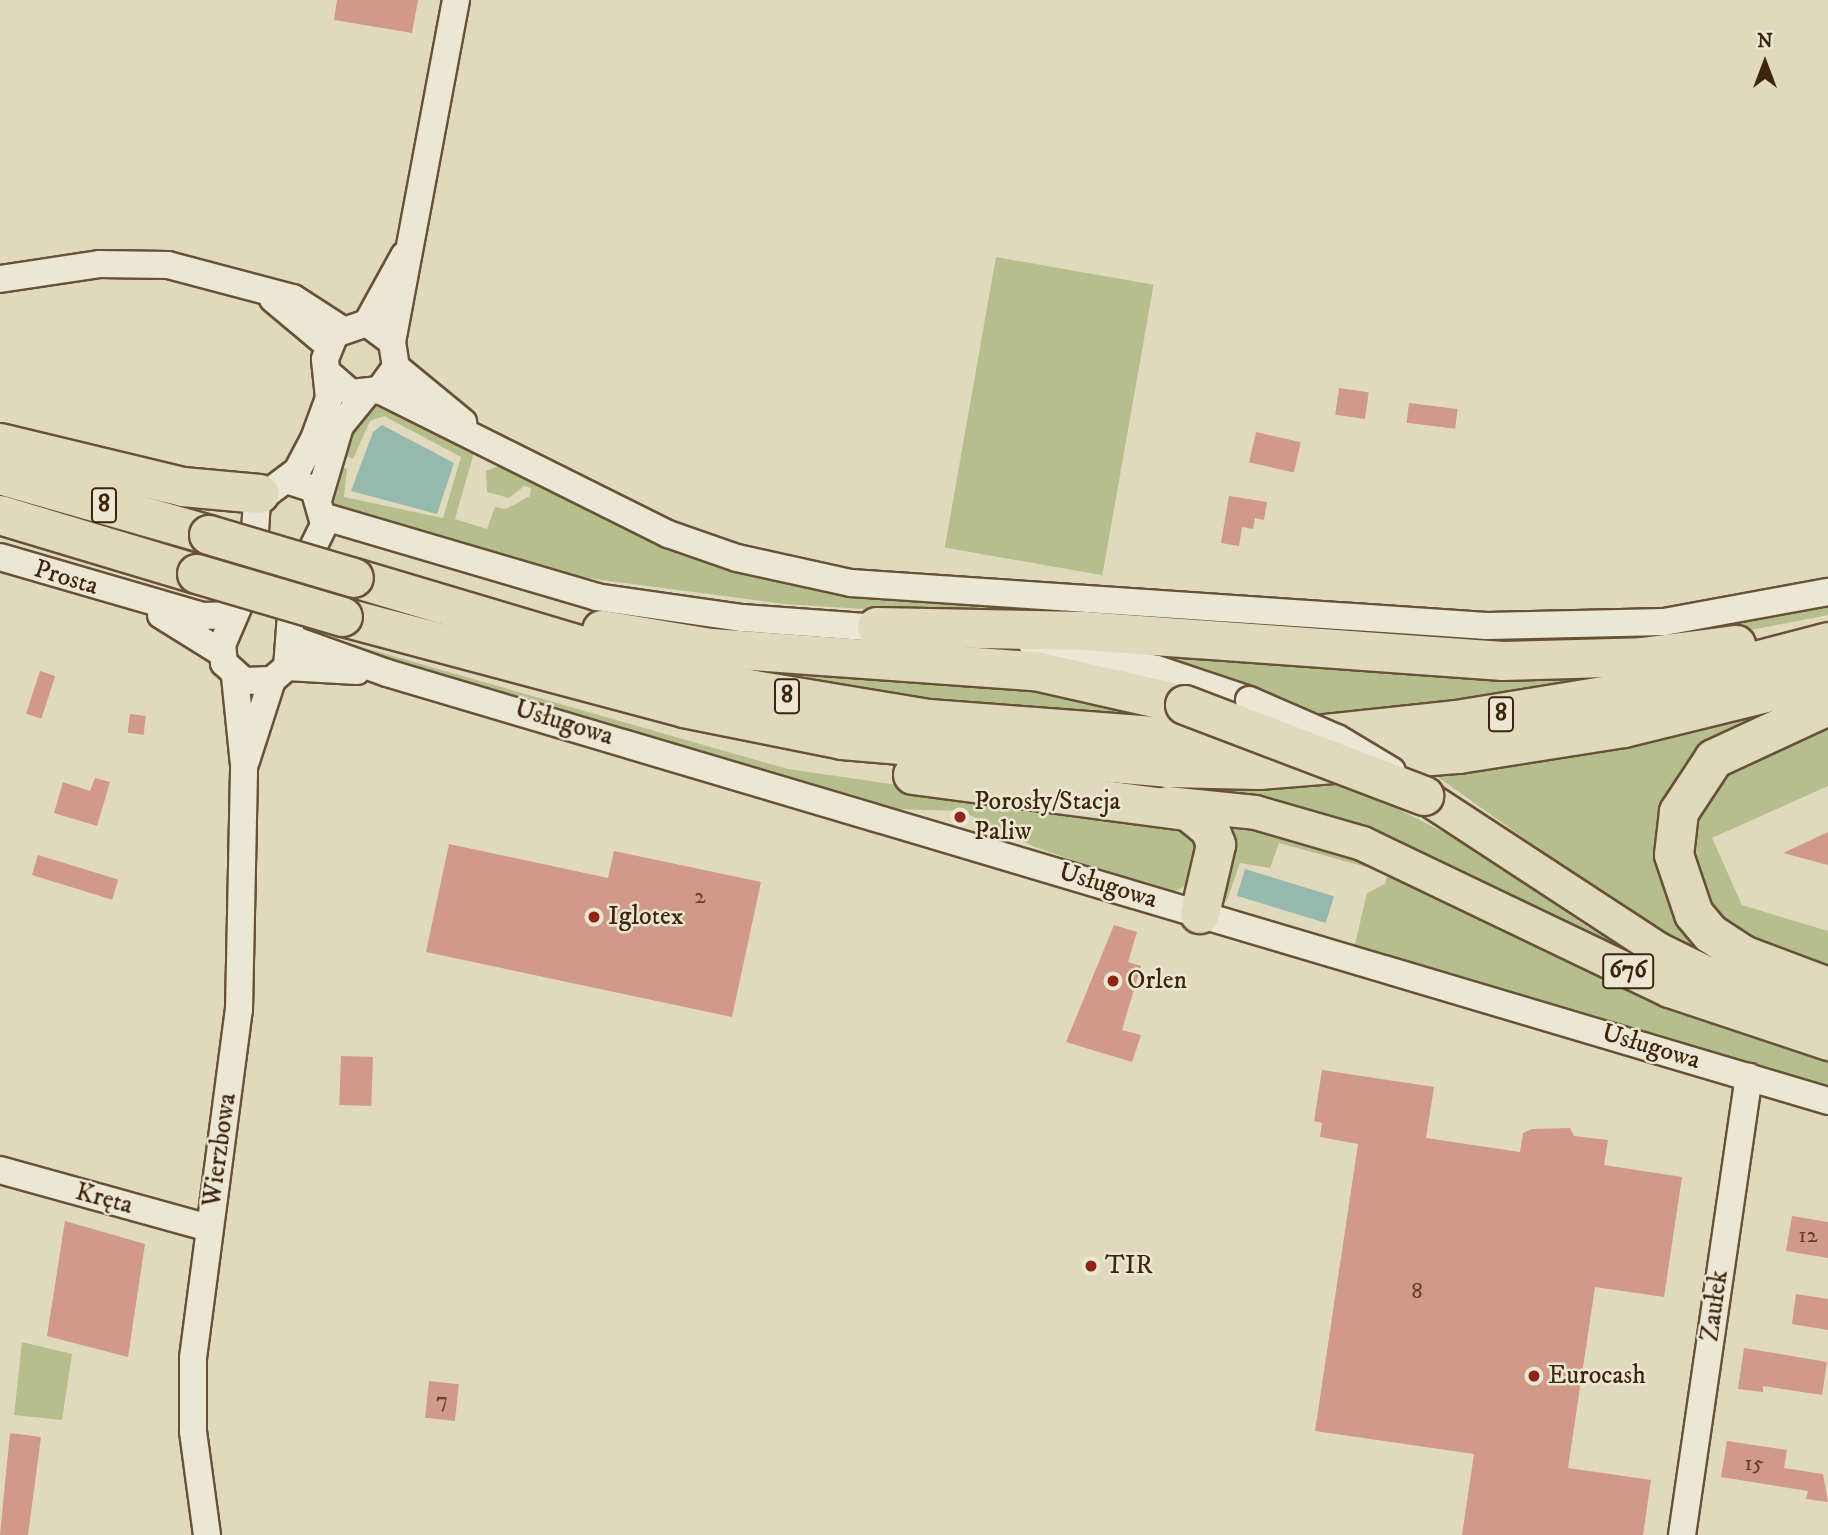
<!DOCTYPE html>
<meta charset="utf-8">
<style>
body{margin:0}
#map{position:relative;width:1828px;height:1535px;overflow:hidden;background:#e1d9bd;font-family:"IM FELL DW Pica",serif}
div>[style]{position:absolute}
.green>*{inset:0;background:#b6be8e;transform-origin:0 0}
.water>*{inset:0;background:#95baad;transform-origin:0 0}
.building>*{inset:0;background:#d19987;transform-origin:0 0}
.roads{filter:drop-shadow(2px 0 #675237) drop-shadow(-2px 0 #675237) drop-shadow(0 2px #675237) drop-shadow(0 -2px #675237)}
.minor>*{height:26px;margin:-13px;padding:0 13px;transform-origin:13px;border-radius:13px;background:#ece6d4}
.major>*{height:33px;margin:-16.5px;padding:0 16.5px;transform-origin:16.5px;border-radius:16.5px;background:#e1d9bd}
.highway>*{height:38px;margin:-19px;padding:0 19px;transform-origin:19px;border-radius:19px;background:#e1d9bd}
.bridges{filter:drop-shadow(2px 0 #675237) drop-shadow(-2px 0 #675237) drop-shadow(0 2px #675237) drop-shadow(0 -2px #675237)}
.minor-bridge>*{height:26px;margin:-13px;padding:0 13px;transform-origin:13px;border-radius:13px;background:#ece6d4}
.highway-bridge>*{height:38px;margin:-19px;padding:0 19px;transform-origin:19px;border-radius:19px;background:#e1d9bd}
.dots>*{width:19px;height:19px;translate:-50% -50%;box-sizing:border-box;border:4px solid #ece6d4;border-radius:50%}
span{translate:-50% -50%;white-space:nowrap;text-align:center;line-height:1.15;-webkit-text-stroke:5px #ece6d4;paint-order:stroke}
.number-label{font-size:23px;color:#634229}
.number-label span{-webkit-text-stroke-width:0}
.shield-label span{padding:2px 5px;background:#ece6d4;border:2px solid;border-radius:5px;-webkit-text-stroke-width:0}
.shield-label{font-size:24px;color:#3e250a;font-weight:700}
.street-label{font-size:26px;color:#3e250a}
.poi-label{font-size:26px;color:#3e250a}
.left{translate:0 -50%;text-align:left}
.north{position:absolute;left:1730px;top:28px;width:70px;height:70px;-webkit-text-stroke:5px #ece6d4;paint-order:stroke;rotate:0deg;font-size:19px;font-weight:700;line-height:28px;text-align:center;color:#3e250a}
.north::after{content:'';display:block;margin:auto;width:24px;height:32px;background:#3e250a;clip-path:polygon(50% 0,100% 100%,50% 72%,0 100%)}
</style>
<div id="map">
<div class="green">
<div style="left:996px;top:257px;width:160px;height:295px;rotate:10deg"></div>
<div style="clip-path:polygon(384px 404px,475px 449px,455px 519px,487px 529px,495px 507px,506px 509px,530px 496px,531px 488px,524px 486px,509px 498px,487px 492px,486px 471px,501px 465px,602px 518px,674px 547px,868px 597px,1537px 639px,1639px 636px,1828px 604px,1828px 615px,1714px 637px,1503px 649px,784px 604px,533px 571px,340px 513px,327px 496px,339px 466px,347px 469px,344px 497px,443px 518px,461px 457px,384px 416px,370px 421px,353px 459px,344px 455px,350px 425px,362px 410px)"></div>
<div style="clip-path:polygon(309px 632px,788px 769px,1199px 829px,1193px 883px,1175px 891px,1155px 889px,1035px 847px,962px 811px,888px 809px,320px 641px)"></div>
<div style="clip-path:polygon(1120px 647px,1634px 678px,1331px 717px)"></div>
<div style="clip-path:polygon(656px 651px,1008px 681px,1193px 722px,875px 697px)"></div>
<div style="clip-path:polygon(1810px 695px,1670px 805px,1722px 954px,1706px 958px,1632px 915px,1428px 770px)"></div>
<div style="clip-path:polygon(1828px 713px,1828px 786px,1712px 838px,1742px 905px,1828px 931px,1828px 980px,1796px 968px,1706px 909px,1684px 828px,1698px 791px)"></div>
<div style="clip-path:polygon(801px 745px,1335px 777px,1459px 840px,1589px 928px,1710px 994px,1389px 841px)"></div>
<div style="clip-path:polygon(1217px 817px,1390px 868px,1828px 1056px,1828px 1090px,1354px 948px,1367px 893px,1385px 884px,1388px 873px,1279px 843px,1270px 868px,1240px 863px,1226px 903px)"></div>
<div style="clip-path:polygon(22px 1342px,72px 1354px,62px 1420px,14px 1415px)"></div>
</div>
<div class="water">
<div style="clip-path:polygon(382px 425px,454px 463px,437px 514px,351px 491px,373px 432px)"></div>
<div style="left:1245px;top:869px;width:93px;height:28px;rotate:17deg"></div>
</div>
<div class="building">
<div style="clip-path:polygon(337px 0,418px 0,412px 33px,334px 20px)"></div>
<div style="left:1339px;top:388px;width:30px;height:27px;rotate:8deg"></div>
<div style="left:1409px;top:403px;width:49px;height:20px;rotate:7deg"></div>
<div style="left:1256px;top:432px;width:46px;height:31px;rotate:13deg"></div>
<div style="clip-path:polygon(1229px 496px,1267px 502px,1264px 520px,1255px 518px,1253px 529px,1242px 527px,1239px 546px,1221px 543px)"></div>
<div style="left:40px;top:671px;width:16px;height:45px;rotate:18deg"></div>
<div style="left:130px;top:714px;width:16px;height:19px;rotate:7deg"></div>
<div style="clip-path:polygon(95px 778px,110px 782px,97px 826px,54px 813px,63px 782px,90px 791px)"></div>
<div style="clip-path:polygon(1828px 832px,1828px 865px,1783px 853px)"></div>
<div style="clip-path:polygon(449px 844px,608px 878px,614px 851px,761px 882px,732px 1017px,426px 952px)"></div>
<div style="left:38px;top:855px;width:84px;height:21px;rotate:17deg"></div>
<div style="clip-path:polygon(1114px 925px,1137px 932px,1128px 962px,1141px 966px,1122px 1030px,1141px 1035px,1132px 1062px,1066px 1042px)"></div>
<div style="left:341px;top:1056px;width:32px;height:49px;rotate:2deg"></div>
<div style="clip-path:polygon(1322px 1070px,1434px 1087px,1426px 1138px,1520px 1152px,1523px 1133px,1532px 1129px,1570px 1128px,1574px 1136px,1608px 1140px,1604px 1165px,1682px 1177px,1664px 1297px,1595px 1287px,1568px 1468px,1651px 1480px,1643px 1535px,1462px 1535px,1474px 1454px,1315px 1431px,1358px 1144px,1320px 1137px,1322px 1123px,1314px 1121px)"></div>
<div style="clip-path:polygon(1792px 1216px,1828px 1222px,1828px 1258px,1786px 1251px)"></div>
<div style="clip-path:polygon(65px 1221px,145px 1244px,128px 1357px,47px 1336px)"></div>
<div style="clip-path:polygon(1796px 1294px,1828px 1299px,1828px 1330px,1792px 1324px)"></div>
<div style="clip-path:polygon(1744px 1348px,1827px 1362px,1822px 1395px,1763px 1386px,1763px 1392px,1738px 1389px)"></div>
<div style="left:429px;top:1381px;width:30px;height:37px;rotate:6deg"></div>
<div style="clip-path:polygon(10px 1433px,41px 1437px,28px 1535px,0 1535px)"></div>
<div style="clip-path:polygon(1727px 1441px,1787px 1450px,1784px 1468px,1823px 1474px,1828px 1502px,1806px 1499px,1808px 1491px,1721px 1477px)"></div>
</div>
<div class="roads">
<div class="minor">
<div style="left:0;top:279px;width:100px;rotate:-8.6deg"></div>
<div style="left:99px;top:264px;width:69px;rotate:0.8deg"></div>
<div style="left:168px;top:265px;width:129px;rotate:14.8deg"></div>
<div style="left:293px;top:298px;width:57px;rotate:32.9deg"></div>
<div style="left:273px;top:299px;width:72px;rotate:39.9deg"></div>
<div style="left:367px;top:323px;width:77px;rotate:-61.1deg"></div>
<div style="left:392px;top:342px;width:348px;rotate:-79.4deg"></div>
<div style="left:396px;top:367px;width:87px;rotate:39.4deg"></div>
<div style="left:379px;top:390px;width:323px;rotate:26.5deg"></div>
<div style="left:668px;top:534px;width:73px;rotate:19.2deg"></div>
<div style="left:737px;top:558px;width:117px;rotate:12.4deg"></div>
<div style="left:851px;top:583px;width:637px;rotate:3.87deg"></div>
<div style="left:1487px;top:626px;width:177px;rotate:-1.3deg"></div>
<div style="left:1664px;top:622px;width:167px;rotate:-10.4deg"></div>
<div style="left:286px;top:480px;width:29px;rotate:18deg"></div>
<div style="left:314px;top:489px;width:37px;rotate:74deg"></div>
<div style="left:324px;top:525px;width:70px;rotate:116.2deg"></div>
<div style="left:293px;top:588px;width:79px;rotate:94.3deg"></div>
<div style="left:287px;top:667px;width:20px;rotate:139deg"></div>
<div style="left:272px;top:680px;width:28px;rotate:178deg"></div>
<div style="left:244px;top:681px;width:27px;rotate:-138deg"></div>
<div style="left:224px;top:663px;width:18px;rotate:-96deg"></div>
<div style="left:222px;top:645px;width:76px;rotate:-66.8deg"></div>
<div style="left:252px;top:575px;width:74px;rotate:-86.1deg"></div>
<div style="left:257px;top:501px;width:50px;rotate:-36.9deg"></div>
<div style="left:297px;top:471px;width:36px;rotate:-62deg"></div>
<div style="left:314px;top:439px;width:44px;rotate:-69.9deg"></div>
<div style="left:329px;top:398px;width:39px;rotate:-96deg"></div>
<div style="left:325px;top:359px;width:27px;rotate:-68deg"></div>
<div style="left:335px;top:334px;width:34px;rotate:-19deg"></div>
<div style="left:367px;top:323px;width:31px;rotate:37deg"></div>
<div style="left:392px;top:342px;width:25px;rotate:81deg"></div>
<div style="left:396px;top:367px;width:29px;rotate:126deg"></div>
<div style="left:379px;top:390px;width:28px;rotate:174deg"></div>
<div style="left:351px;top:393px;width:30px;rotate:-139deg"></div>
<div style="left:319px;top:497px;width:74px;rotate:-73.5deg"></div>
<div style="left:340px;top:426px;width:41px;rotate:-50.9deg"></div>
<div style="left:325px;top:517px;width:283px;rotate:16.4deg"></div>
<div style="left:596px;top:597px;width:148px;rotate:8.2deg"></div>
<div style="left:742px;top:618px;width:151px;rotate:4.2deg"></div>
<div style="left:0;top:557px;width:211px;rotate:16.2deg"></div>
<div style="left:203px;top:616px;width:31px;rotate:-2deg"></div>
<div style="left:161px;top:615px;width:72px;rotate:31.9deg"></div>
<div style="left:292px;top:639px;width:101px;rotate:19.7deg"></div>
<div style="left:387px;top:673px;width:1503px;rotate:16.54deg"></div>
<div style="left:1032px;top:644px;width:127px;rotate:11.3deg"></div>
<div style="left:1157px;top:669px;width:97px;rotate:18.6deg"></div>
<div style="left:287px;top:667px;width:70px;rotate:3.3deg"></div>
<div style="left:246px;top:761px;width:85px;rotate:-72.2deg"></div>
<div style="left:0;top:1170px;width:217px;rotate:15.5deg"></div>
<div style="left:207px;top:1535px;width:105px;rotate:-97.7deg"></div>
<div style="left:193px;top:1431px;width:73px;rotate:-90deg"></div>
<div style="left:193px;top:1358px;width:351px;rotate:-82.5deg"></div>
<div style="left:239px;top:1010px;width:245px;rotate:-88.8deg"></div>
<div style="left:244px;top:765px;width:88px;rotate:-95.8deg"></div>
<div style="left:1682px;top:1535px;width:463px;rotate:-81.7deg"></div>
</div>
<div class="major">
<div style="left:1424px;top:796px;width:280px;rotate:33.2deg"></div>
<div style="left:1658px;top:949px;width:55px;rotate:26.1deg"></div>
<div style="left:1707px;top:973px;width:127px;rotate:18.3deg"></div>
<div style="left:1167px;top:803px;width:88px;rotate:5.8deg"></div>
<div style="left:1255px;top:812px;width:111px;rotate:16.2deg"></div>
<div style="left:1362px;top:843px;width:340px;rotate:25.6deg"></div>
<div style="left:1669px;top:990px;width:168px;rotate:18.4deg"></div>
</div>
<div class="highway">
<div style="left:0;top:443px;width:188px;rotate:13.5deg"></div>
<div style="left:183px;top:487px;width:77px;rotate:5.2deg"></div>
<div style="left:0;top:475px;width:217px;rotate:16deg"></div>
<div style="left:0;top:515px;width:206px;rotate:16.7deg"></div>
<div style="left:354px;top:578px;width:319px;rotate:16.6deg"></div>
<div style="left:660px;top:669px;width:96px;rotate:12.6deg"></div>
<div style="left:754px;top:690px;width:177px;rotate:9.4deg"></div>
<div style="left:929px;top:719px;width:239px;rotate:4.3deg"></div>
<div style="left:1167px;top:737px;width:149px;rotate:-0.8deg"></div>
<div style="left:1316px;top:735px;width:142px;rotate:-6.1deg"></div>
<div style="left:1457px;top:720px;width:198px;rotate:-9.3deg"></div>
<div style="left:1652px;top:688px;width:182px;rotate:-14.6deg"></div>
<div style="left:343px;top:617px;width:353px;rotate:14.9deg"></div>
<div style="left:684px;top:708px;width:161px;rotate:11.4deg"></div>
<div style="left:842px;top:740px;width:327px;rotate:4.9deg"></div>
<div style="left:1168px;top:768px;width:91px;rotate:1.3deg"></div>
<div style="left:1259px;top:770px;width:201px;rotate:-4.6deg"></div>
<div style="left:1459px;top:754px;width:167px;rotate:-9deg"></div>
<div style="left:1624px;top:728px;width:210px;rotate:-13.8deg"></div>
<div style="left:877px;top:627px;width:207px;rotate:1.1deg"></div>
<div style="left:1084px;top:631px;width:420px;rotate:4.1deg"></div>
<div style="left:1503px;top:661px;width:139px;rotate:-1.6deg"></div>
<div style="left:1642px;top:657px;width:95px;rotate:-7.3deg"></div>
<div style="left:602px;top:630px;width:110px;rotate:9.4deg"></div>
<div style="left:711px;top:648px;width:325px;rotate:4.1deg"></div>
<div style="left:1035px;top:671px;width:154px;rotate:12.8deg"></div>
<div style="left:1828px;top:706px;width:126px;rotate:155.1deg"></div>
<div style="left:1714px;top:759px;width:64px;rotate:123.4deg"></div>
<div style="left:1679px;top:812px;width:43px;rotate:96.6deg"></div>
<div style="left:1674px;top:855px;width:62px;rotate:71.3deg"></div>
<div style="left:1694px;top:914px;width:26px;rotate:50deg"></div>
<div style="left:1711px;top:934px;width:38px;rotate:33deg"></div>
<div style="left:1743px;top:955px;width:91px;rotate:20.6deg"></div>
<div style="left:913px;top:775px;width:277px;rotate:7.5deg"></div>
<div style="left:1188px;top:811px;width:28px;rotate:39deg"></div>
<div style="left:1210px;top:829px;width:17px;rotate:69deg"></div>
<div style="left:1216px;top:845px;width:71px;rotate:103.1deg"></div>
</div>
</div>
<div class="bridges">
<div class="minor-bridge">
<div style="left:1249px;top:700px;width:96px;rotate:23.4deg"></div>
<div style="left:1337px;top:738px;width:64px;rotate:31deg"></div>
</div>
<div class="highway-bridge">
<div style="left:209px;top:535px;width:151px;rotate:16.5deg"></div>
<div style="left:197px;top:574px;width:152px;rotate:16.4deg"></div>
<div style="left:1185px;top:705px;width:256px;rotate:20.8deg"></div>
</div>
</div>
<div class="dots">
<div style="left:960px;top:817px;background:#8f2418"></div>
<div style="left:594px;top:917px;background:#8f2418"></div>
<div style="left:1113px;top:981px;background:#8f2418"></div>
<div style="left:1091px;top:1266px;background:#8f2418"></div>
<div style="left:1534px;top:1376px;background:#8f2418"></div>
</div>
<div class="number-label">
<span style="left:700px;top:897px">2</span>
<span style="left:1808px;top:1236px">12</span>
<span style="left:1417px;top:1292px">8</span>
<span style="left:442px;top:1401px">7</span>
<span style="left:1754px;top:1464px">15</span>
</div>
<div class="shield-label">
<span style="left:104px;top:505px">8</span>
<span style="left:787px;top:696px">8</span>
<span style="left:1501px;top:714px">8</span>
<span style="left:1628px;top:971px">676</span>
</div>
<div class="street-label">
<span style="left:66px;top:578px;rotate:17deg">Prosta</span>
<span style="left:564px;top:723px;rotate:17deg">Usługowa</span>
<span style="left:1108px;top:886px;rotate:17deg">Usługowa</span>
<span style="left:1651px;top:1047px;rotate:17deg">Usługowa</span>
<span style="left:220px;top:1150px;rotate:-82deg">Wierzbowa</span>
<span style="left:104px;top:1199px;rotate:15deg">Kręta</span>
<span style="left:1715px;top:1306px;rotate:-82deg">Zaułek</span>
</div>
<div class="poi-label">
<span class="left" style="left:974px;top:817px">Porosły/Stacja<br>Paliw</span>
<span class="left" style="left:608px;top:917px">Iglotex</span>
<span class="left" style="left:1127px;top:981px">Orlen</span>
<span class="left" style="left:1105px;top:1266px">TIR</span>
<span class="left" style="left:1548px;top:1376px">Eurocash</span>
</div>
<div class="north">N</div>
</div>
